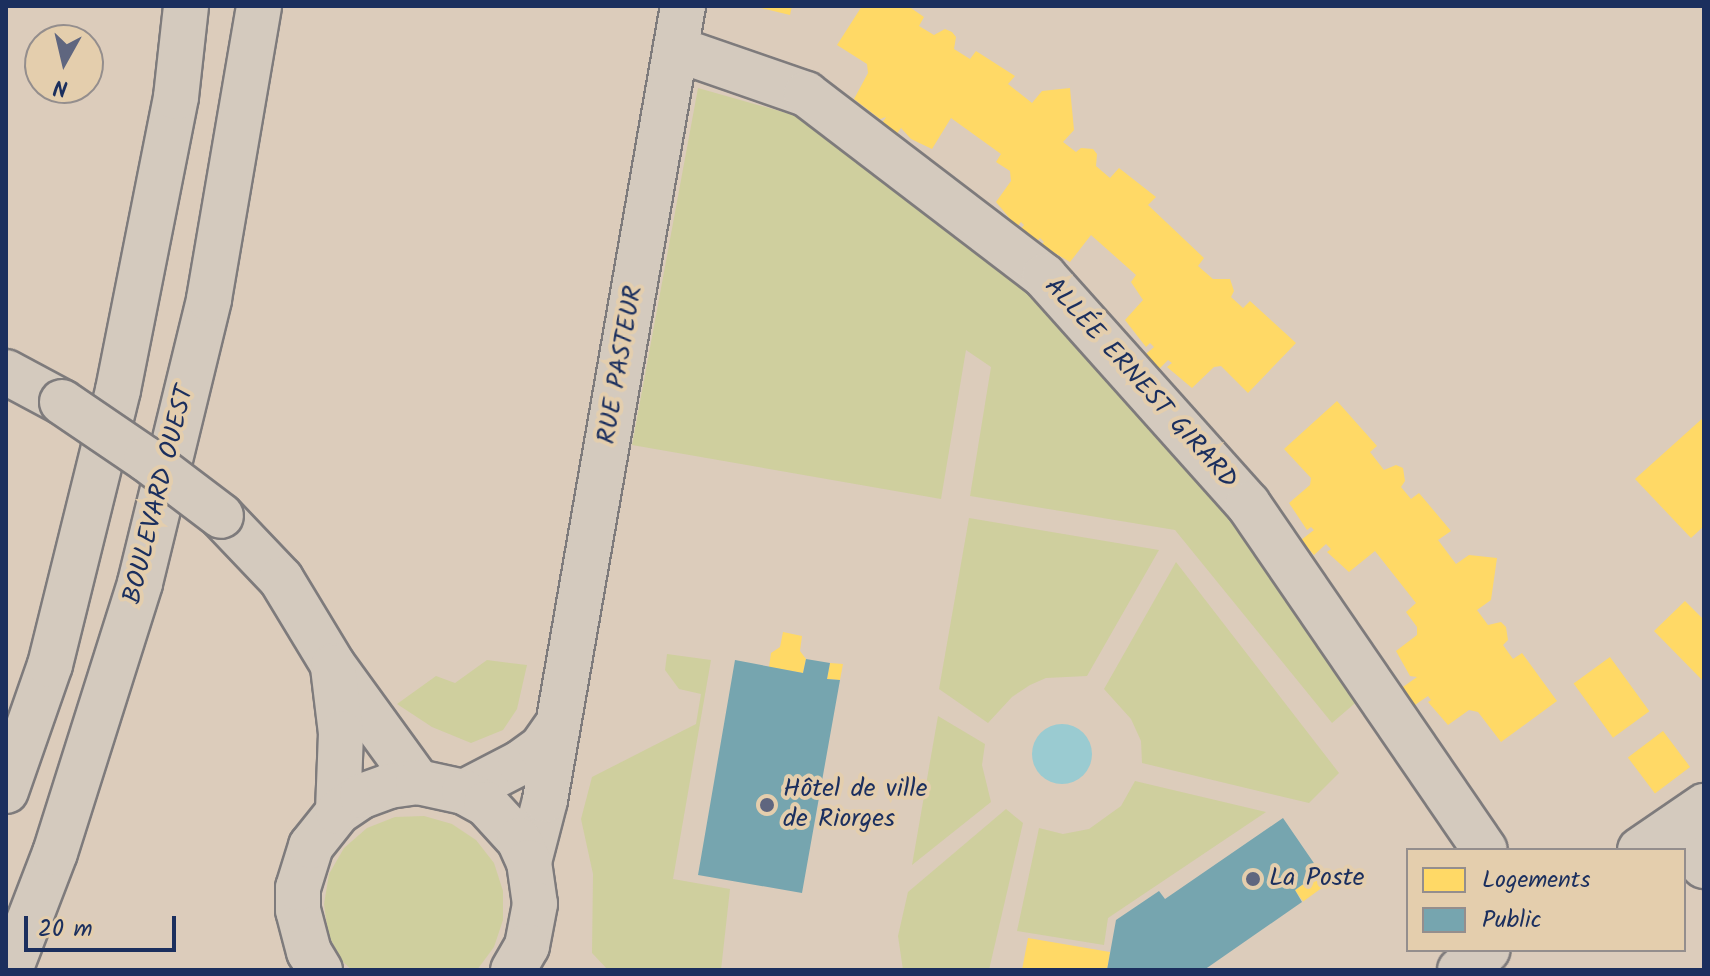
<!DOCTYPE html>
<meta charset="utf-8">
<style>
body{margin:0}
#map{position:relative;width:1710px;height:976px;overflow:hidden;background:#dcccbb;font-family:Kalam,sans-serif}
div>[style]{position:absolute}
.green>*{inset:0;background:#cfcf9e}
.water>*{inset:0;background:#9acbd1}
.round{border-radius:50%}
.homes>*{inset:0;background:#ffd966;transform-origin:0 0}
.public>*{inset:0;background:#76a5af}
.roads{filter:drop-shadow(2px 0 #7e7b7c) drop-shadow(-2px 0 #7e7b7c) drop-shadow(0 2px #7e7b7c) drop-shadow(0 -2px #7e7b7c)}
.minor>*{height:44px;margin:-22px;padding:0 22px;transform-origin:22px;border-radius:22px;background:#d4cabe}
.major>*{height:44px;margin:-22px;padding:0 22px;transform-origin:22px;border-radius:22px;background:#d4cabe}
.bridges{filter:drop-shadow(2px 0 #7e7b7c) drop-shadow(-2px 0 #7e7b7c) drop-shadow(0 2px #7e7b7c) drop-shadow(0 -2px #7e7b7c)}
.minor-bridge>*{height:44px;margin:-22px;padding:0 22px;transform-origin:22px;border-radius:22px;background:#d4cabe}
.dots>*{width:22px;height:22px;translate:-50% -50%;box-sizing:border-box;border:4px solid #e4cead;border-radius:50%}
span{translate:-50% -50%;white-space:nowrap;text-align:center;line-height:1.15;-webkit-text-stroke:8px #e4cead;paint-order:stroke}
.street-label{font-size:26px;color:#1b2f5e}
.poi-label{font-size:26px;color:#1b2f5e}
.left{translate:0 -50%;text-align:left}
.frame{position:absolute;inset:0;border:8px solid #1b2f5e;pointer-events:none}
.legend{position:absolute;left:1406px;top:848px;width:280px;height:104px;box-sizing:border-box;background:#e4cead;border:2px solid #948e8d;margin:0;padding:10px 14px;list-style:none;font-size:24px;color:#1b2f5e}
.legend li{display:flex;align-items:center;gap:16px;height:40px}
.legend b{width:40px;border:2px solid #948e8d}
.north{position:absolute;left:24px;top:24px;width:80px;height:80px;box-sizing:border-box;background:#e4cead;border:2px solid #948e8d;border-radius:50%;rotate:188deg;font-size:22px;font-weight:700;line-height:32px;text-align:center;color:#1b2f5e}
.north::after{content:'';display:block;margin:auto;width:28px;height:36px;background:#5f667f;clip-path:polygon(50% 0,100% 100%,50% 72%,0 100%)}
.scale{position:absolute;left:24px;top:916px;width:152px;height:36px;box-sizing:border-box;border:4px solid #1b2f5e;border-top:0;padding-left:10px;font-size:24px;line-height:28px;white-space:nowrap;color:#1b2f5e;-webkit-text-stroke:6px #e4cead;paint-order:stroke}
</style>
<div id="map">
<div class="green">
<div style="clip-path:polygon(698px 88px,797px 116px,1035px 286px,1206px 471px,1368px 692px,1332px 723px,1175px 530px,970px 496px,991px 367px,966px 350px,941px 499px,632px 445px)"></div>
<div style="clip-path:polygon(969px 518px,1159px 550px,1087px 676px,1046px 678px,1030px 685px,1012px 697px,988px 723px,939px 689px)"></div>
<div style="clip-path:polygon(1176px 562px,1339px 773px,1309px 803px,1142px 763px,1141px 741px,1131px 719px,1104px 689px)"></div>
<div style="clip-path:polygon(667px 654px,711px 660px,673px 879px,730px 889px,721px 970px,608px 970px,592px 953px,593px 874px,581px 819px,592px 777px,696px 724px,701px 694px,679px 689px,665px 670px)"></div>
<div style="clip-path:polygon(487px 660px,527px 665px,517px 709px,503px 730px,471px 743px,432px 727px,397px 704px,436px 676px,455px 683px)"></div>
<div style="clip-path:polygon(938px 716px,985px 744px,982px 765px,991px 802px,912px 865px)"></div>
<div style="clip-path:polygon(1135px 781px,1266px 812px,1108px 918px,1104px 945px,1017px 931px,1039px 828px,1063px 834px,1089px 829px,1121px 806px)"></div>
<div style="clip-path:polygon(1006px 809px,1023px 823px,989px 970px,903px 970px,898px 936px,908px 892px)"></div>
<div style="clip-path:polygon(424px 816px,452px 824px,476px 840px,494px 863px,503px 891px,503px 920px,494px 947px,477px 970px,352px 970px,342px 961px,328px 934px,324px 904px,329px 874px,344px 848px,367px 828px,395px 817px)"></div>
</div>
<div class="water">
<div class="round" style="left:1032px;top:724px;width:60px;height:60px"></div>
</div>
<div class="homes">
<div style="clip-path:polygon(753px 6px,792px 6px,790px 15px)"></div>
<div style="clip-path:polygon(862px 6px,908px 6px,924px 17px,919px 26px,934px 35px,945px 29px,952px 32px,956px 37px,954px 49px,970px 59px,976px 51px,1015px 76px,1008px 84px,1032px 103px,1042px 91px,1070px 88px,1074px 130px,1063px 142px,1076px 152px,1081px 148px,1093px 149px,1097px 154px,1096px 166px,1110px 178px,1119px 168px,1156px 197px,1148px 205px,1204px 258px,1198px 266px,1213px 279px,1230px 279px,1234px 291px,1231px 297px,1243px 308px,1250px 301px,1296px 343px,1248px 393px,1221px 366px,1214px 367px,1192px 388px,1167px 367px,1172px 363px,1168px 360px,1155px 373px,1141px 358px,1154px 347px,1150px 343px,1146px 347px,1125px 320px,1143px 300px,1131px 282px,1136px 275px,1091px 235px,1070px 262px,1041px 245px,1044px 242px,1040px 238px,1029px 250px,1013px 239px,1024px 225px,1021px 222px,1017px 227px,996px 202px,1011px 181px,1010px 171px,996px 162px,1001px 154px,951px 118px,932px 149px,911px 139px,901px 128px,892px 140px,877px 131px,886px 117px,880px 119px,854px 99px,868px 73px,867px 64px,837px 45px)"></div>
<div style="clip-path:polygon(1337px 401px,1377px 446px,1370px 452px,1384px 470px,1396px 465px,1403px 468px,1405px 481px,1401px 487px,1411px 499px,1419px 493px,1451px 531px,1438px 540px,1456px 564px,1469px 555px,1497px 558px,1491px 600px,1477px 610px,1488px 625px,1501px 622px,1506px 627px,1508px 640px,1503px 645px,1513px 659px,1522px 653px,1557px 701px,1501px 742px,1478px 712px,1469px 710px,1448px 725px,1428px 702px,1431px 700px,1428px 696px,1412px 707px,1400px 689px,1417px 677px,1410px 676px,1396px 651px,1417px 635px,1417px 627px,1406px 612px,1416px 603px,1375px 551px,1349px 572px,1327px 552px,1331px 549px,1326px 544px,1314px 555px,1301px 540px,1314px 530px,1311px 527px,1307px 530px,1289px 503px,1310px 485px,1311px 478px,1284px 449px)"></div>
<div style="clip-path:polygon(1704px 417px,1704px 526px,1691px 538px,1635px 479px)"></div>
<div style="clip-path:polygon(1685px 601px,1704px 620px,1704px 682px,1654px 631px)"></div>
<div style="clip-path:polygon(783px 632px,802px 636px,800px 651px,806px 659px,803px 673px,769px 667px,771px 653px,780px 647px)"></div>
<div style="left:1610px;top:657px;width:67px;height:45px;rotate:54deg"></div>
<div style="clip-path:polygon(830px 663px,843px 664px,840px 680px,827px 679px)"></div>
<div style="left:1663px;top:731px;width:45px;height:44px;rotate:53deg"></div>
<div style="left:1320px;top:872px;width:14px;height:31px;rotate:54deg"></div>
<div style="clip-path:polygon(1028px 938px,1110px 952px,1107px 970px,1022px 970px)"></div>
</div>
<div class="public">
<div style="clip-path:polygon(806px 659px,830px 663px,827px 679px,840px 680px,802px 893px,698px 875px,735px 660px,803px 673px)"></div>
<div style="clip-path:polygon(1283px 818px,1320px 872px,1295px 890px,1302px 902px,1204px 970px,1107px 970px,1116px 920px,1159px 891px,1165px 899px)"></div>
</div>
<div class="roads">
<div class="minor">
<div style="left:676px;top:49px;width:138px;rotate:19.1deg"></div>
<div style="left:806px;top:94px;width:300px;rotate:37.4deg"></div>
<div style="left:1044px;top:276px;width:306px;rotate:48.2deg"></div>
<div style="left:1248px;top:504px;width:419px;rotate:55.6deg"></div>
<div style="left:6px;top:372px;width:64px;rotate:28.2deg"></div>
<div style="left:221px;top:516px;width:87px;rotate:46.4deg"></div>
<div style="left:281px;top:579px;width:100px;rotate:58.8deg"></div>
<div style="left:333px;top:665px;width:145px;rotate:54deg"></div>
<div style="left:333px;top:667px;width:66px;rotate:83.1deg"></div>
<div style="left:341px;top:733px;width:79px;rotate:92.2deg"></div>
<div style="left:464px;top:792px;width:63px;rotate:-27.4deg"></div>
<div style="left:520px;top:763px;width:26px;rotate:-36deg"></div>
<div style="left:541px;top:748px;width:29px;rotate:-55deg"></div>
<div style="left:1670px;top:831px;width:49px;rotate:45.8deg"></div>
<div style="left:1640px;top:850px;width:78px;rotate:-34.5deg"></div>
<div style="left:529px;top:862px;width:64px;rotate:-75.5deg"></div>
<div style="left:545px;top:800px;width:806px;rotate:-80.14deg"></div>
<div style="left:320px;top:970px;width:21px;rotate:-121deg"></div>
<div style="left:309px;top:952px;width:43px;rotate:-104.7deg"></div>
<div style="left:298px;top:910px;width:22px;rotate:-90deg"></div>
<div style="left:298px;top:888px;width:44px;rotate:-72.8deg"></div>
<div style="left:311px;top:846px;width:43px;rotate:-51.5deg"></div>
<div style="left:338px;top:812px;width:29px;rotate:-34deg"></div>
<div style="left:362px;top:796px;width:29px;rotate:-20deg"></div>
<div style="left:389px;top:786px;width:29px;rotate:-8deg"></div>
<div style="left:418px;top:782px;width:47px;rotate:12.3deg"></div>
<div style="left:464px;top:792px;width:25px;rotate:29deg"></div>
<div style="left:486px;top:804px;width:49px;rotate:47.5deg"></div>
<div style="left:519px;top:840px;width:24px;rotate:66deg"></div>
<div style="left:529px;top:862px;width:42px;rotate:81.9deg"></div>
<div style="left:535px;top:904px;width:43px;rotate:100.8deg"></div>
<div style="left:527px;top:946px;width:28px;rotate:120deg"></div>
<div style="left:1460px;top:970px;width:34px;rotate:-36deg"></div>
</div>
<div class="major">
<div style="left:6px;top:791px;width:133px;rotate:-70.8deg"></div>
<div style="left:50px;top:665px;width:283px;rotate:-76.1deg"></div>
<div style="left:118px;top:390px;width:299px;rotate:-78.8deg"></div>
<div style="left:176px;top:97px;width:92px;rotate:-83.7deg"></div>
<div style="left:10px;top:970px;width:125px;rotate:-69deg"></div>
<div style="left:55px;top:853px;width:283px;rotate:-72.5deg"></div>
<div style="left:140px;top:583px;width:292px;rotate:-76.3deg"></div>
<div style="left:209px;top:299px;width:297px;rotate:-80.3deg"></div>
</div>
</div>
<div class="bridges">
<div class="minor-bridge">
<div style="left:62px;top:402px;width:102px;rotate:34.2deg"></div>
<div style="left:146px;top:459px;width:94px;rotate:37.2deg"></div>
</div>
</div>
<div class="dots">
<div style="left:767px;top:805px;background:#5f667f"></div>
<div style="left:1253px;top:879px;background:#5f667f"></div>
</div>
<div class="street-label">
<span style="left:621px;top:365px;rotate:-80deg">RUE PASTEUR</span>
<span style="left:1140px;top:384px;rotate:48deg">ALLÉE ERNEST GIRARD</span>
<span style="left:160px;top:495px;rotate:-76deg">BOULEVARD OUEST</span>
</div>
<div class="poi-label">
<span class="left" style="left:783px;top:805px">Hôtel de ville<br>de Riorges</span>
<span class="left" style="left:1269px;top:879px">La Poste</span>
</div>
<div class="frame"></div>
<ul class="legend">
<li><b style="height:22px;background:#ffd966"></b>Logements</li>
<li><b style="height:22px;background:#76a5af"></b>Public</li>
</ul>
<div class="north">N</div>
<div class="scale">20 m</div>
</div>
